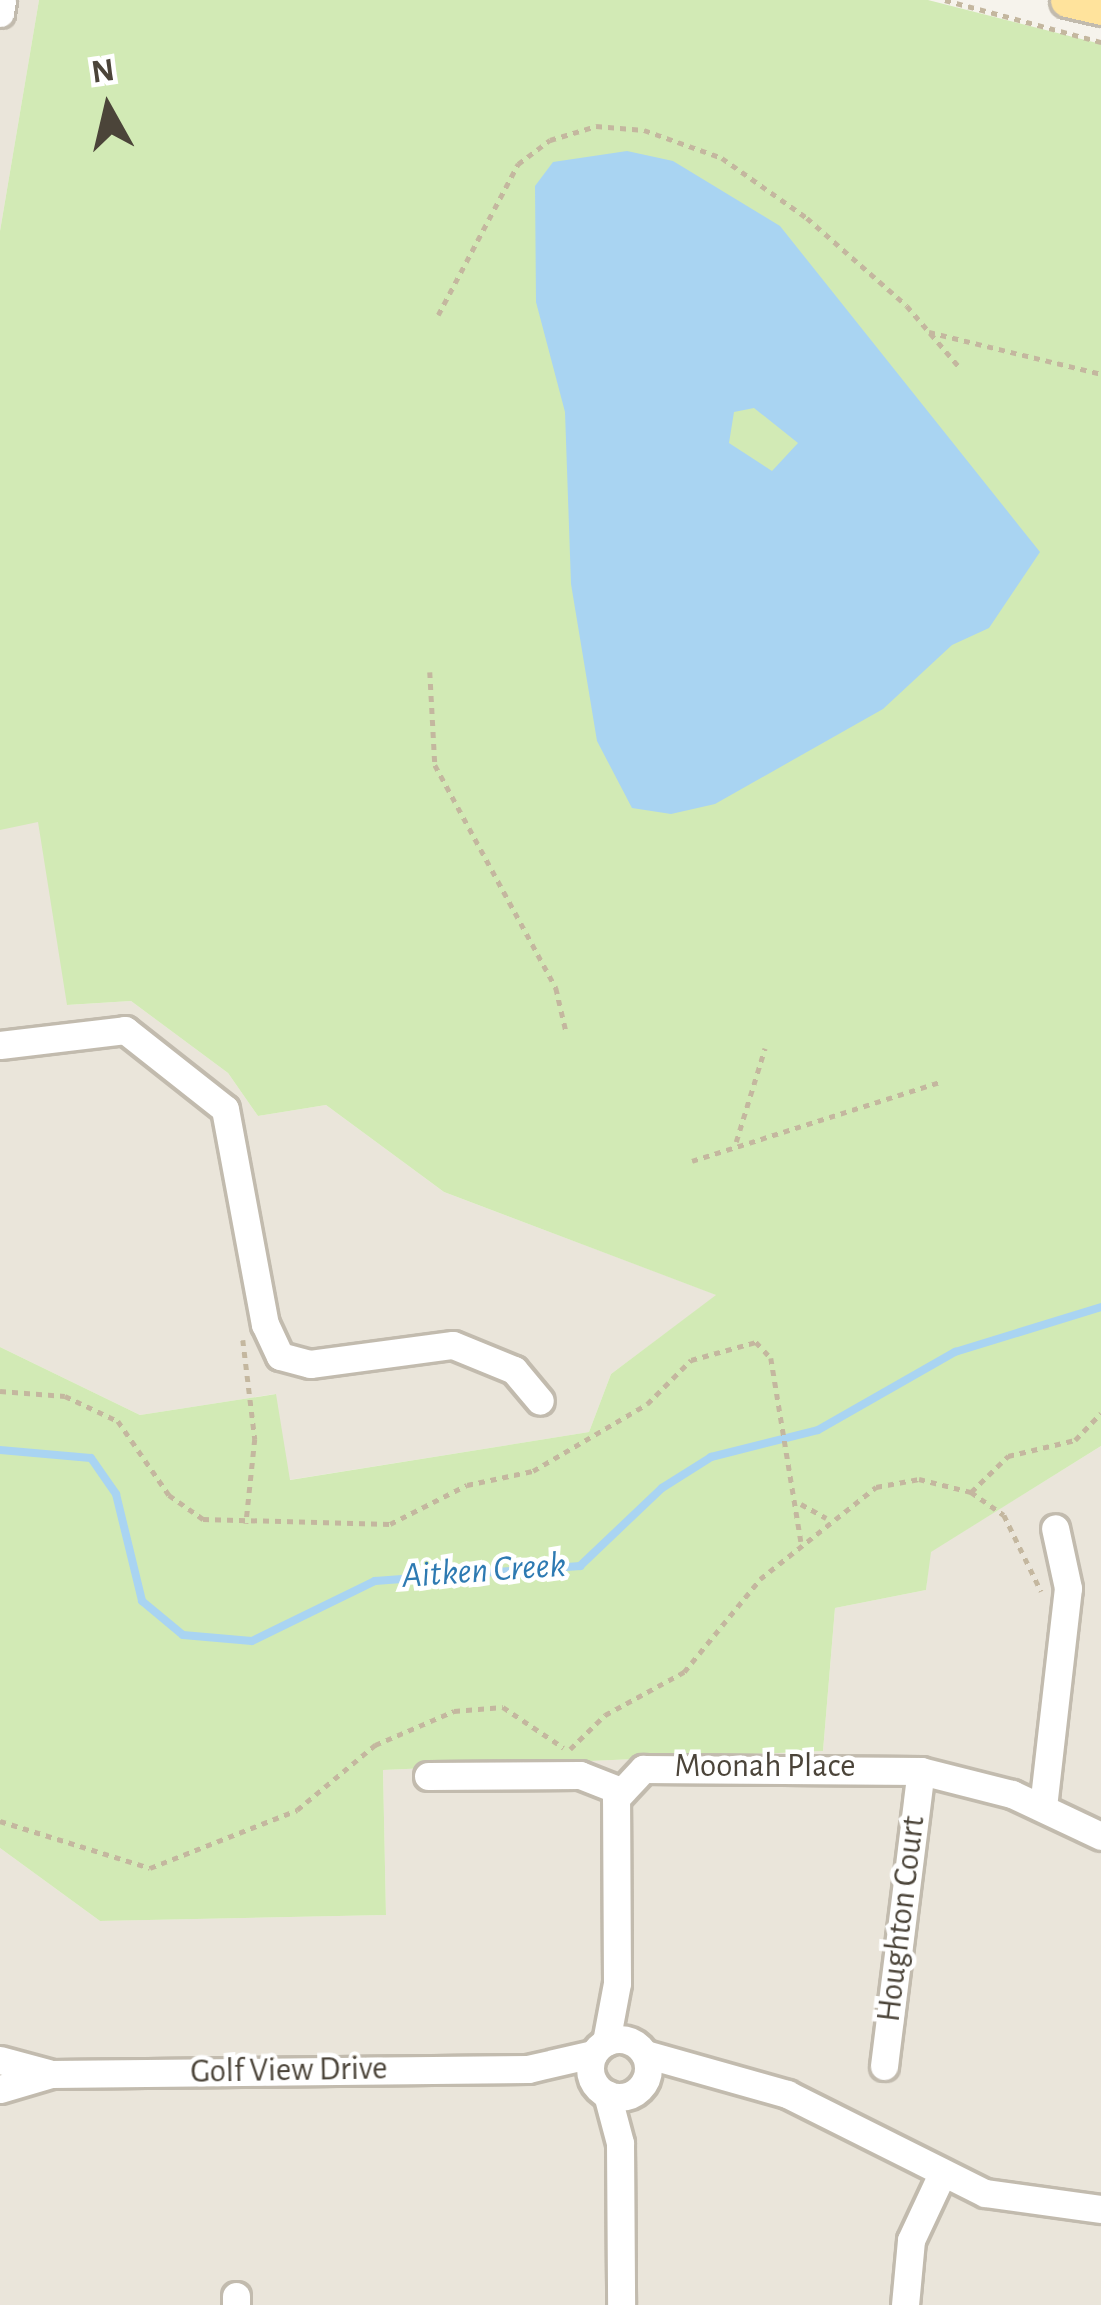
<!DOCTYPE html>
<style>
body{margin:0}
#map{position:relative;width:1101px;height:2305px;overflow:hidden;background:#f6f3ec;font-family:"Alegreya Sans",sans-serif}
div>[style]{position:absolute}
.residential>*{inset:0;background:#eae5da}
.green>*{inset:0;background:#d2eab5}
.water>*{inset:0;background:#a9d4f2}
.stream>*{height:8px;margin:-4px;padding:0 4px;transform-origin:4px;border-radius:4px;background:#a9d4f2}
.path>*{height:4.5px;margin-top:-2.25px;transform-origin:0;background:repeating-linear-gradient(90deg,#c4b79f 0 6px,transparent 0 12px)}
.roads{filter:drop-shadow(3px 0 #c2bbae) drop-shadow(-3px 0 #c2bbae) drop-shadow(0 3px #c2bbae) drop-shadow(0 -3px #c2bbae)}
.minor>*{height:27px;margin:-13.5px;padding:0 13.5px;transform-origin:13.5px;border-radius:13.5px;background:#fff}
.minor>.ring{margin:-13.5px;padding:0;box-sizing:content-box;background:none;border:27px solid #fff;border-radius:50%}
.major>*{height:33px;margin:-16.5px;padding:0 16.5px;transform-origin:16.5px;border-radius:16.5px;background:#ffe39c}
span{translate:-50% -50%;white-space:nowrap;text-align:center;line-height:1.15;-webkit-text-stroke:9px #fff;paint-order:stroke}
.street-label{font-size:33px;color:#4b4439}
.water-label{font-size:36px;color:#2e7ab2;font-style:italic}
.north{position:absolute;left:48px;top:48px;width:120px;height:120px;-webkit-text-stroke:9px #fff;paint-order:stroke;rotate:352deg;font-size:33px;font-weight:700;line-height:48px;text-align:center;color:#4b4439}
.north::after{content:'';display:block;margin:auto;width:42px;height:54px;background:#4b4439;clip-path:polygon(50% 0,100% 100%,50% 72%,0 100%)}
</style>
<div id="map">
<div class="residential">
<div style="clip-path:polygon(0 0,39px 0,0 231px)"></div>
<div style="clip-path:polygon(0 232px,68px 1005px,131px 1001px,228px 1073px,258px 1116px,326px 1105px,444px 1192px,717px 1295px,611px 1374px,589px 1432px,289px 1480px,275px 1394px,140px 1415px,0 1347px)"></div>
<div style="clip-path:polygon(1101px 1446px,1101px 2305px,0 2305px,0 1848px,100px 1921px,386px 1915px,383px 1770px,823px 1751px,835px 1608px,926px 1590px,930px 1552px)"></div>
</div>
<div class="green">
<div style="clip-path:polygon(39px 0,928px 0,1101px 44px,1101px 1446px,931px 1552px,926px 1590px,835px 1608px,823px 1751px,383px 1770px,386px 1915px,100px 1921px,0 1848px,0 1347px,140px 1415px,276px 1394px,290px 1480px,589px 1432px,611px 1374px,716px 1295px,444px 1192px,326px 1105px,258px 1116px,228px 1073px,131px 1001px,67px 1005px,38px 822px,0 830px,0 231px)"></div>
</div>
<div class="water">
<div style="clip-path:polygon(evenodd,627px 151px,673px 161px,780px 226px,1040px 552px,989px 628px,952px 645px,883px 709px,715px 804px,671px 814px,632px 808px,597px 741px,571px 584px,565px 412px,536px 302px,535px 186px,553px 162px,627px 151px,754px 408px,798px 443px,772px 471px,729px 443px,734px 412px,754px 408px)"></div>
</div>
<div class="stream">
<div style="left:0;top:1450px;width:91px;rotate:5deg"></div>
<div style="left:91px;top:1458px;width:44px;rotate:55.2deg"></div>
<div style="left:116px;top:1494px;width:110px;rotate:76.3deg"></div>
<div style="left:142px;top:1601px;width:53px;rotate:39.7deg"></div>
<div style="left:183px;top:1635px;width:69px;rotate:5deg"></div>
<div style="left:252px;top:1641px;width:137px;rotate:-26deg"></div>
<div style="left:375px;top:1581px;width:206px;rotate:-4.2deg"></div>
<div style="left:580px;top:1566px;width:113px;rotate:-43.6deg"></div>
<div style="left:662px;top:1488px;width:58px;rotate:-32.3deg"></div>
<div style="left:711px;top:1457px;width:110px;rotate:-14.2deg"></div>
<div style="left:818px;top:1430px;width:158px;rotate:-29.7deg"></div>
<div style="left:955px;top:1352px;width:153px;rotate:-17.1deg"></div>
</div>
<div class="path">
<div style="left:945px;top:0;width:162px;rotate:15.1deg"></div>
<div style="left:438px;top:315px;width:171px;rotate:-62.1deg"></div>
<div style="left:518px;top:164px;width:40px;rotate:-37deg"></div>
<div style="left:550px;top:140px;width:48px;rotate:-16.9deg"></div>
<div style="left:596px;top:126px;width:48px;rotate:4.8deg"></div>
<div style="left:644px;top:130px;width:83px;rotate:19.7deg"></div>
<div style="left:722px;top:158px;width:104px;rotate:35.2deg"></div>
<div style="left:807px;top:218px;width:133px;rotate:41.3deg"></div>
<div style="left:907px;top:306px;width:83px;rotate:49.4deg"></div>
<div style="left:929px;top:332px;width:177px;rotate:13.7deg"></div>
<div style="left:430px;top:672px;width:93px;rotate:86.9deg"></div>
<div style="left:435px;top:765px;width:254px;rotate:61.5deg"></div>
<div style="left:556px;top:988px;width:44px;rotate:76.9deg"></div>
<div style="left:736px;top:1142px;width:98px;rotate:-72.9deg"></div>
<div style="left:692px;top:1161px;width:263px;rotate:-17.7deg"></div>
<div style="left:243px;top:1340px;width:100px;rotate:83.1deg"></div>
<div style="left:255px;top:1439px;width:85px;rotate:96deg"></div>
<div style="left:0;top:1391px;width:65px;rotate:4.4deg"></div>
<div style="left:65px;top:1396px;width:59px;rotate:25.3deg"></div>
<div style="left:118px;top:1421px;width:90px;rotate:55.4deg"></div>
<div style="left:169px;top:1495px;width:42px;rotate:35.2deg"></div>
<div style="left:203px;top:1519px;width:187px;rotate:1.5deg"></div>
<div style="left:390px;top:1524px;width:86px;rotate:-26.9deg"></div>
<div style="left:467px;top:1485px;width:67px;rotate:-12deg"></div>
<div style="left:533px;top:1471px;width:132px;rotate:-30.4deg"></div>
<div style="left:647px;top:1404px;width:62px;rotate:-45deg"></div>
<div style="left:691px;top:1360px;width:67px;rotate:-15.5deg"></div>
<div style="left:756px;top:1342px;width:22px;rotate:47deg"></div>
<div style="left:771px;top:1358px;width:186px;rotate:80.7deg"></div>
<div style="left:971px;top:1492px;width:40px;rotate:34.9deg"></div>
<div style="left:1004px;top:1515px;width:85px;rotate:64deg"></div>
<div style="left:801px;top:1504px;width:29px;rotate:29deg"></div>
<div style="left:570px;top:1749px;width:49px;rotate:-44.2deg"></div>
<div style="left:605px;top:1715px;width:90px;rotate:-28.6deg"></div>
<div style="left:684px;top:1672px;width:120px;rotate:-50.7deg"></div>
<div style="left:760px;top:1579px;width:148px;rotate:-38.4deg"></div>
<div style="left:876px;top:1487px;width:44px;rotate:-10.5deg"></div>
<div style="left:919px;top:1479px;width:54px;rotate:14deg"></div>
<div style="left:971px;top:1492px;width:52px;rotate:-44.2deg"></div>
<div style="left:1008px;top:1456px;width:69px;rotate:-13.4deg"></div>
<div style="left:1075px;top:1440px;width:37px;rotate:-46deg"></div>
<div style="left:0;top:1821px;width:157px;rotate:17.4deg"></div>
<div style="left:150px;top:1868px;width:158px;rotate:-21.5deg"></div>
<div style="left:297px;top:1810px;width:102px;rotate:-39.8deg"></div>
<div style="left:375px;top:1745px;width:86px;rotate:-23.3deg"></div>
<div style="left:454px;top:1711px;width:49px;rotate:-4.7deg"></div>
<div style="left:503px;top:1707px;width:73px;rotate:33.9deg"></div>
</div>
<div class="roads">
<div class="minor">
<div style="left:0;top:13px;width:13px;rotate:-81deg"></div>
<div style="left:0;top:1045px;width:126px;rotate:-6.8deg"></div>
<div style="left:125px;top:1030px;width:127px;rotate:38.3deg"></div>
<div style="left:225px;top:1109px;width:219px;rotate:79.5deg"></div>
<div style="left:265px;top:1324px;width:35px;rotate:65deg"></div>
<div style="left:280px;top:1356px;width:31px;rotate:15deg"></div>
<div style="left:310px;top:1364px;width:144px;rotate:-7.6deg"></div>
<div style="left:453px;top:1345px;width:66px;rotate:22.3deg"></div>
<div style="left:514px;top:1370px;width:40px;rotate:50deg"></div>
<div style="left:428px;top:1776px;width:152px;rotate:-0.4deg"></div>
<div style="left:580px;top:1775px;width:41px;rotate:21.5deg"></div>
<div style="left:1043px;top:1807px;width:220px;rotate:-83.5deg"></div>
<div style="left:1068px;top:1588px;width:61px;rotate:-102.2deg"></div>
<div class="ring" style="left:590px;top:2039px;width:31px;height:31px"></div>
<div style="left:606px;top:2042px;width:60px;rotate:-79.4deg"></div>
<div style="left:617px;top:1983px;width:185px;rotate:-90.3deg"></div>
<div style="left:616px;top:1798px;width:40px;rotate:-47deg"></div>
<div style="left:643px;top:1769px;width:278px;rotate:0.4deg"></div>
<div style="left:921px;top:1771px;width:94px;rotate:14.2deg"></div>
<div style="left:1012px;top:1794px;width:98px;rotate:25.3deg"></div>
<div style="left:645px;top:2054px;width:148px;rotate:15.7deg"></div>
<div style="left:787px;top:2094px;width:221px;rotate:26.6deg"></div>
<div style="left:985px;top:2193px;width:117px;rotate:7.9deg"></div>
<div style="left:0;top:2060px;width:50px;rotate:15.2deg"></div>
<div style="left:884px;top:2066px;width:297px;rotate:-82.9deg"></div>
<div style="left:0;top:2089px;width:53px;rotate:-16.4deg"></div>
<div style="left:51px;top:2074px;width:477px;rotate:-0.6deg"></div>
<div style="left:528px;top:2069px;width:67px;rotate:-13deg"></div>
<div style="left:607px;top:2094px;width:51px;rotate:75.1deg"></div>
<div style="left:620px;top:2143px;width:162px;rotate:89.6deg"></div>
<div style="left:236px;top:2296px;width:9px;rotate:90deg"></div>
<div style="left:905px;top:2305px;width:65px;rotate:-84.7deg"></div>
<div style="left:911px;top:2240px;width:71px;rotate:-64.9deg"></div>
</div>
<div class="major">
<div style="left:1067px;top:0;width:35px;rotate:13deg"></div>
</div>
</div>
<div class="street-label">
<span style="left:765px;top:1767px">Moonah Place</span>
<span style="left:902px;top:1919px;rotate:-83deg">Houghton Court</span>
<span style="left:289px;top:2071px;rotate:-1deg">Golf View Drive</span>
</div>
<div class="water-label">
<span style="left:484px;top:1571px;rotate:-4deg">Aitken Creek</span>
</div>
<div class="north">N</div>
</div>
